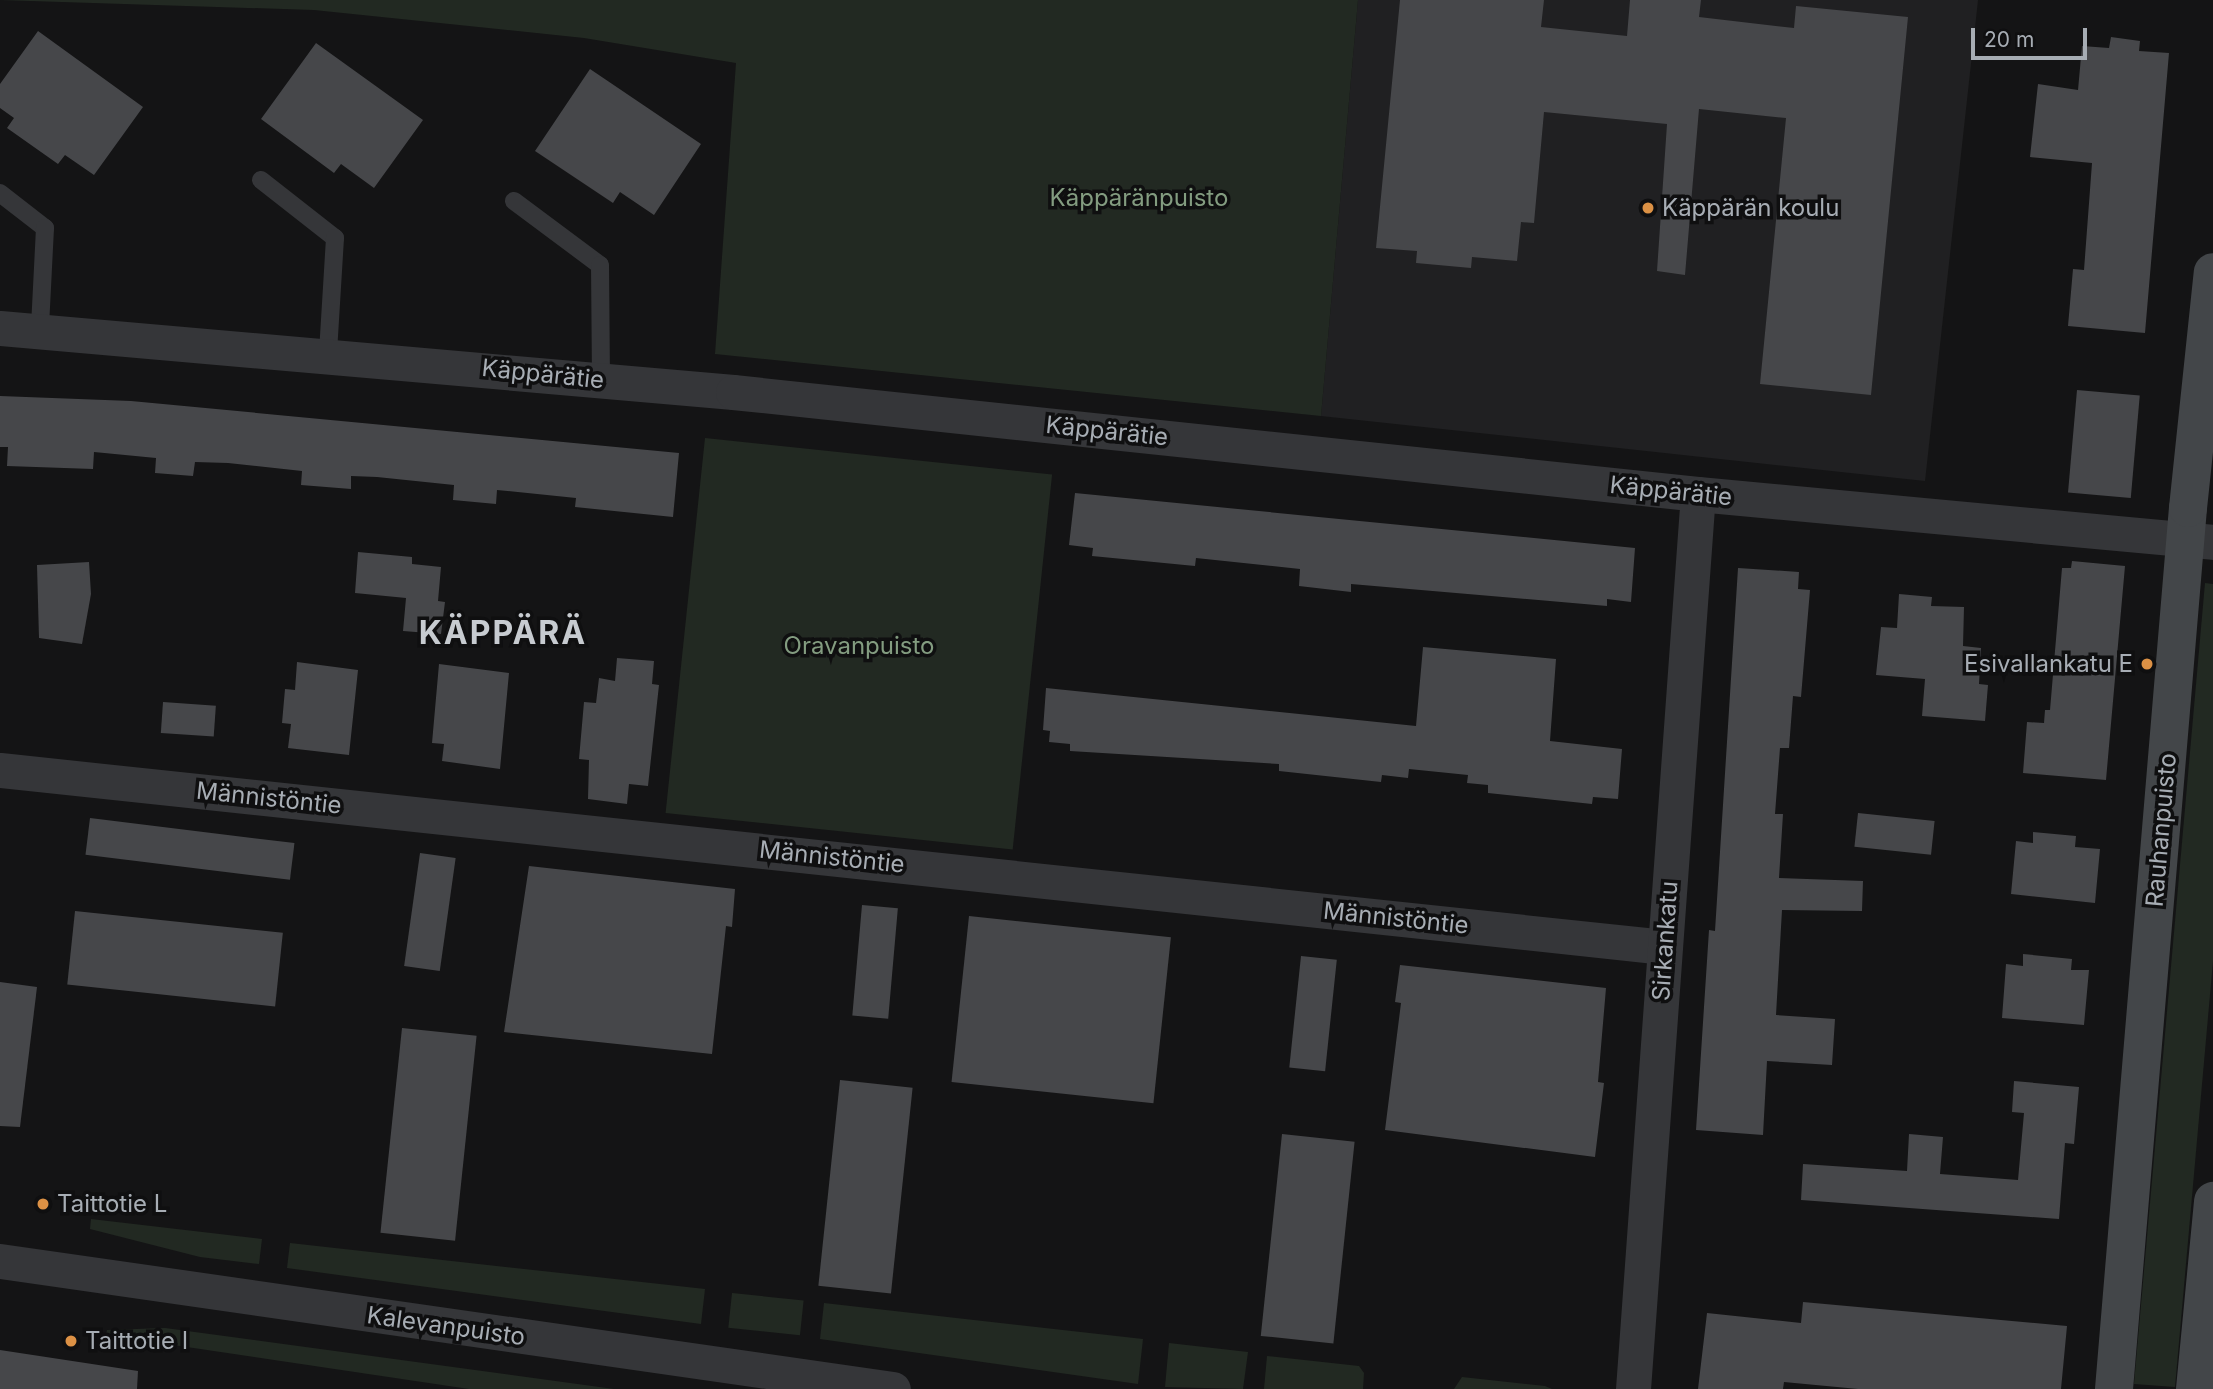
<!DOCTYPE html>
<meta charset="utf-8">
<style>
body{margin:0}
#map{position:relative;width:2213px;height:1389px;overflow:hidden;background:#141415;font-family:Inter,sans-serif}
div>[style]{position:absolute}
.built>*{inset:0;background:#202022}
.green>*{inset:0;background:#222922;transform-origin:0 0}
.building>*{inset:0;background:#46474a;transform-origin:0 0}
.service>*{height:18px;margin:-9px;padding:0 9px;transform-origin:9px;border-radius:9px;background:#353639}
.minor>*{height:35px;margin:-17.5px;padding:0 17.5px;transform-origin:17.5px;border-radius:17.5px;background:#353639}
.secondary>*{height:38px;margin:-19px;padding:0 19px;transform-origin:19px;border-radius:19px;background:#434649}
.dots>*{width:19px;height:19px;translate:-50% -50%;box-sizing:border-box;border:4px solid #0f0f10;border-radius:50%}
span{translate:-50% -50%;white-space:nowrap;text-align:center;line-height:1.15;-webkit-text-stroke:7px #0f0f10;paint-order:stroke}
.park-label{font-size:24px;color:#839c80}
.poi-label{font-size:24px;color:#a7adb4}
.left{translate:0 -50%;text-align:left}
.right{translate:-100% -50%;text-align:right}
.street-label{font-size:24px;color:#a7adb4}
.district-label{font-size:32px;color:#c7cbd0;font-weight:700;letter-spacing:2px}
.scale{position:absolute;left:1971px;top:28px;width:116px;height:32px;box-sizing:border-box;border:4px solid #a7adb4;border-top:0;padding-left:9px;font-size:21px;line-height:24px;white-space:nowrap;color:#a7adb4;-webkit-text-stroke:5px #0f0f10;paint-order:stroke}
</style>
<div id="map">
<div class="built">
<div style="clip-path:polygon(1358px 0,1978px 0,1925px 481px,1321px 416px)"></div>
</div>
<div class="green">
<div style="clip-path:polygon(0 0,1358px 0,1321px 416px,715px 354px,736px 63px,584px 38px,314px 10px)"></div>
<div style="left:705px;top:438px;width:349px;height:377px;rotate:6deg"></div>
<div style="clip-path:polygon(2205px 583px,2213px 584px,2213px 961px,2175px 1387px,2134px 1384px)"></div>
<div style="clip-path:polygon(91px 1219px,262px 1239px,259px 1264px,200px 1257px,90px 1229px)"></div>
<div style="clip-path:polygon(290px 1243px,705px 1289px,701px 1324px,287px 1268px)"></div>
<div style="left:732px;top:1293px;width:72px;height:35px;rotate:6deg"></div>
<div style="clip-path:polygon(824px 1303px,1143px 1339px,1138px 1384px,820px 1339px)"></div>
<div style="clip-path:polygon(165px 1328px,614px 1389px,469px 1389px,106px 1335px,107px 1330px)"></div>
<div style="clip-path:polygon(1169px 1343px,1248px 1352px,1243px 1389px,1165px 1387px)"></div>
<div style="clip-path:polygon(1267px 1356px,1359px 1366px,1364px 1373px,1363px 1389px,1264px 1389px)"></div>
<div style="clip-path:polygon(1462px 1377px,1545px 1386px,1552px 1389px,1454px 1389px)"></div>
</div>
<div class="building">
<div style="clip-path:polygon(1400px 0,1544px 0,1541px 27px,1627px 36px,1630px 0,1701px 0,1699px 17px,1794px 28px,1796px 6px,1908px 17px,1871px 395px,1760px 384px,1786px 118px,1699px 109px,1685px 275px,1657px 271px,1667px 124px,1544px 112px,1534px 223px,1521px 222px,1517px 261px,1472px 257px,1471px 268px,1416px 263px,1417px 251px,1376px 248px)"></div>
<div style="clip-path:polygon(38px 31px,143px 107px,94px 175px,65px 155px,58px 164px,7px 128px,14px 118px,0 108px,0 84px)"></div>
<div style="clip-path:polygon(2111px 37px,2140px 41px,2139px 51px,2169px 53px,2145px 333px,2068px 326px,2073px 269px,2084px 270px,2092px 163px,2030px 157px,2038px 84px,2078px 90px,2082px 46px,2109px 48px)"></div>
<div style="clip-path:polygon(316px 43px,423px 120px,374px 188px,341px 164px,334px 173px,261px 119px)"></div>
<div style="clip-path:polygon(590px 69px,701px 144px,654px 215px,620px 192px,613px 203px,535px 151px)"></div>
<div style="left:2077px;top:390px;width:63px;height:103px;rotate:5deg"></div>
<div style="clip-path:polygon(0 396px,131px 401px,679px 453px,673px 517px,575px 507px,576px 498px,497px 490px,496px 504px,453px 500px,454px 485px,377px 477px,351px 476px,351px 489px,301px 485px,302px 471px,228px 463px,195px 462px,193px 476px,155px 473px,156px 458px,94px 452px,93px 469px,7px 466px,8px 447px,0 447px)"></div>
<div style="clip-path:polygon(1075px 493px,1635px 548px,1631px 602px,1607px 599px,1607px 606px,1351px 584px,1351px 592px,1299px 586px,1300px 569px,1196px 558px,1195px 566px,1092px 556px,1093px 548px,1069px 545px)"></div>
<div style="clip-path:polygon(358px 552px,412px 557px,412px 564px,441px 567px,438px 601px,445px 602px,441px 634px,403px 631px,406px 598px,355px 593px)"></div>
<div style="clip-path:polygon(2072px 561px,2125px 566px,2106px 780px,2023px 773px,2027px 722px,2044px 723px,2045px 710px,2050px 710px,2062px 568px,2071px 568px)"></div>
<div style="clip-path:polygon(89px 562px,91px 594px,82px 644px,39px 638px,37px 565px)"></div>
<div style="clip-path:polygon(1738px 568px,1799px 572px,1798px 589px,1810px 590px,1801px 697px,1793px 696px,1789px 748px,1780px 748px,1775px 814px,1783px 814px,1779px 878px,1863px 881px,1862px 911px,1782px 910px,1776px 1015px,1835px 1019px,1832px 1065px,1767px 1061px,1763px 1135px,1696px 1130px,1709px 930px,1715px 931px)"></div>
<div style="clip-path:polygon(1899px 594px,1932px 597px,1931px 606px,1964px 607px,1963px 646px,1981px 648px,1979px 684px,1988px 685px,1985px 721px,1922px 716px,1925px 679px,1876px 675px,1881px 627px,1897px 628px)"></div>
<div style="clip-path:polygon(1423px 647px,1556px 659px,1550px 741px,1622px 749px,1618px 799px,1593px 797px,1592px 804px,1488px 793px,1488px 785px,1467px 783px,1468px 775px,1409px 769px,1408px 778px,1382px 775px,1381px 782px,1279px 771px,1279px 764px,1070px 751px,1070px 744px,1049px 742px,1050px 731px,1043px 730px,1046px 688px,1416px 726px)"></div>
<div style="clip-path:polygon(617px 658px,654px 661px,652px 684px,659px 685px,648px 786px,629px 784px,627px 804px,588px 799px,589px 760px,579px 759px,584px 702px,596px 703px,599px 678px,615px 681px)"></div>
<div style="clip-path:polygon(297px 662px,358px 670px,349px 755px,288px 748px,291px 724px,282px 723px,285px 689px,295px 690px)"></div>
<div style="clip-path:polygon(439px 664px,509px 673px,500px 769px,442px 761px,444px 744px,432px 743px)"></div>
<div style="left:163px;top:702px;width:53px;height:31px;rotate:4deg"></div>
<div style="left:1858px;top:813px;width:77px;height:34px;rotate:6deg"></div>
<div style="left:90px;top:818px;width:206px;height:37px;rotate:7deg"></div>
<div style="clip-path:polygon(2033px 832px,2076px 836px,2075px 847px,2100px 849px,2095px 903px,2011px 894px,2016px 841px,2033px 843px)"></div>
<div style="left:420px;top:853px;width:36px;height:114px;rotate:8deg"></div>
<div style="clip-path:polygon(529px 866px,735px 889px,732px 927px,726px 926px,712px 1054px,504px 1032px)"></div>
<div style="left:862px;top:905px;width:36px;height:111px;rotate:5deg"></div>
<div style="left:75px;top:911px;width:209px;height:74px;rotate:6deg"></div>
<div style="left:969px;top:916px;width:203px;height:167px;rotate:6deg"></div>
<div style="clip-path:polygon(2023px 954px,2072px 959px,2071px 970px,2089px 970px,2084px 1025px,2002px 1018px,2006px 964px,2023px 966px)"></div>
<div style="left:1301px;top:956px;width:36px;height:112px;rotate:6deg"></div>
<div style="clip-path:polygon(1400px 965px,1606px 988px,1598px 1082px,1604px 1083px,1595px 1157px,1385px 1130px,1401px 1003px,1395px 1002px)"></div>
<div style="clip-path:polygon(0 982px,37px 987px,20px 1127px,0 1126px)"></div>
<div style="left:402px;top:1028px;width:75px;height:206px;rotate:6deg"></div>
<div style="left:840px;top:1080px;width:73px;height:207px;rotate:6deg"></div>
<div style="clip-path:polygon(2014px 1081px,2079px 1087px,2074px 1144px,2065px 1143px,2059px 1219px,1801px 1200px,1803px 1164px,1907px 1171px,1909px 1134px,1943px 1137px,1940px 1174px,2018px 1180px,2024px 1113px,2012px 1112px)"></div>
<div style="left:1282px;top:1134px;width:73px;height:203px;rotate:6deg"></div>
<div style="clip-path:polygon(1803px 1302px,2067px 1326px,2061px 1389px,1858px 1389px,1784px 1382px,1783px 1389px,1698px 1389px,1707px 1313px,1801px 1323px)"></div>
<div style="clip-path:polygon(0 1350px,138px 1371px,137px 1389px,0 1389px)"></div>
</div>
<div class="service">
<div style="left:261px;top:180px;width:94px;rotate:38.1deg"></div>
<div style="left:335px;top:238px;width:115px;rotate:93.5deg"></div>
<div style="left:0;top:193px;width:57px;rotate:37.9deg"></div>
<div style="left:45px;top:228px;width:100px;rotate:92.9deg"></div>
<div style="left:514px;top:201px;width:107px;rotate:36.7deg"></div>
<div style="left:600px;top:265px;width:115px;rotate:89.5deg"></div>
</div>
<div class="minor">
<div style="left:0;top:328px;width:736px;rotate:4.99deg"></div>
<div style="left:733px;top:392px;width:970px;rotate:6.03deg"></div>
<div style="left:1698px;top:494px;width:517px;rotate:5.32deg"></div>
<div style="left:0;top:770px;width:1674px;rotate:6.07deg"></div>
<div style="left:0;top:1261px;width:902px;rotate:8.16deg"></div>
<div style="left:1633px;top:1389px;width:897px;rotate:-85.85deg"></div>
</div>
<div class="secondary">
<div style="left:2114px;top:1389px;width:884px;rotate:-85.2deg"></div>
<div style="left:2188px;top:508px;width:237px;rotate:-84deg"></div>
<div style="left:2195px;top:1389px;width:189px;rotate:-84.5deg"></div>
</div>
<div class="dots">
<div style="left:1648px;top:208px;background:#dc9145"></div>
<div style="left:2147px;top:664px;background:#dc9145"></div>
<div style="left:43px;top:1204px;background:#dc9145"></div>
<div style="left:71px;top:1341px;background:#dc9145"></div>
</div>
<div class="park-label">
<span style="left:1139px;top:198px">Käppäränpuisto</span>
<span style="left:859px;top:646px">Oravanpuisto</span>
</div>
<div class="poi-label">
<span class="left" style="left:1662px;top:208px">Käppärän koulu</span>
<span class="right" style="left:2133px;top:664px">Esivallankatu E</span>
<span class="left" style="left:57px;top:1204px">Taittotie L</span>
<span class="left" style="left:85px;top:1341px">Taittotie I</span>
</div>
<div class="street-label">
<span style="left:543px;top:374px;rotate:6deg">Käppärätie</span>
<span style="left:1107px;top:431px;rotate:6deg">Käppärätie</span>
<span style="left:1671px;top:491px;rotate:6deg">Käppärätie</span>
<span style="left:269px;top:798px;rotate:6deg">Männistöntie</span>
<span style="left:2161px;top:830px;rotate:-85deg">Rauhanpuisto</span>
<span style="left:832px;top:857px;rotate:6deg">Männistöntie</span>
<span style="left:1396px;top:918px;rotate:6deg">Männistöntie</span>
<span style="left:1665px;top:941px;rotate:-86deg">Sirkankatu</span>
<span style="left:446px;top:1326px;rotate:8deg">Kalevanpuisto</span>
</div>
<div class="district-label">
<span style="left:503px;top:633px">KÄPPÄRÄ</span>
</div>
<div class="scale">20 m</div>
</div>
